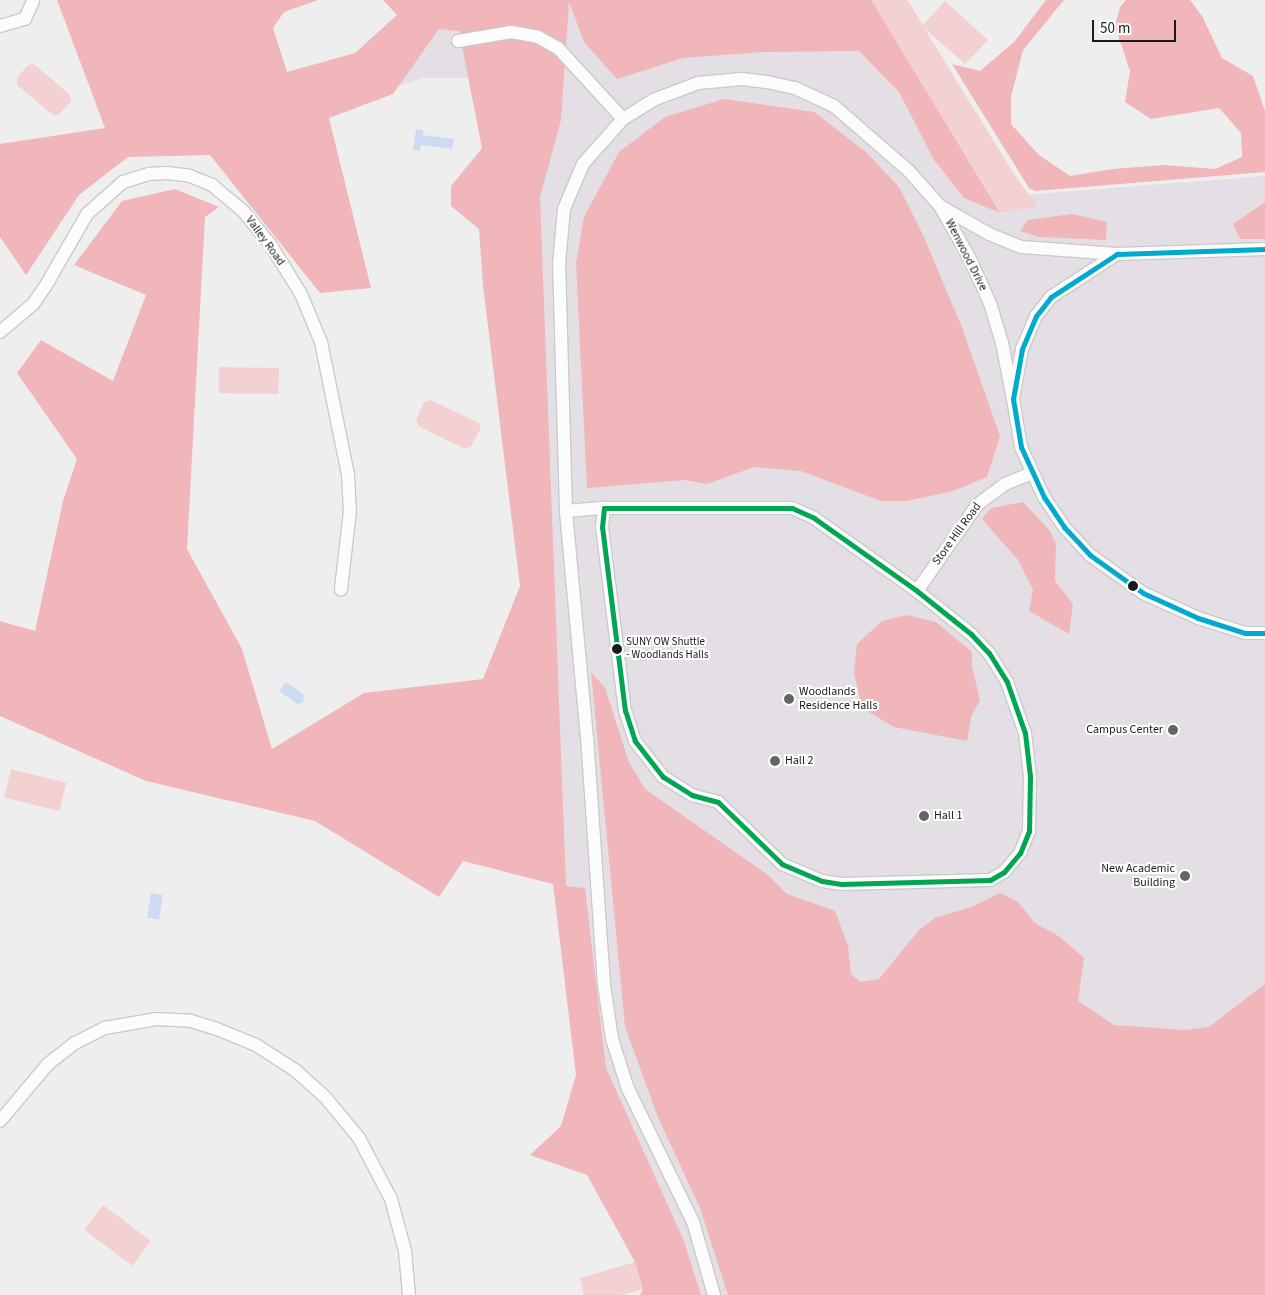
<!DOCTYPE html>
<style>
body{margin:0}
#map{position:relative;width:1265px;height:1295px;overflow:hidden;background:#efeeef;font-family:"Source Sans 3",sans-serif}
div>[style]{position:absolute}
.built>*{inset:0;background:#e4dfe5}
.green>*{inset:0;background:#f3d0d1;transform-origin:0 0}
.forest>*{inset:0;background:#f0b6b9}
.water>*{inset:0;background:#ccdbf2;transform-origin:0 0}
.roads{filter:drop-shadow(1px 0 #cacaca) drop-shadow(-1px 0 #cacaca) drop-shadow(0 1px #cacaca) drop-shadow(0 -1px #cacaca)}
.minor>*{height:12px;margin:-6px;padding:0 6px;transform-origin:6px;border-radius:6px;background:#fdfcfd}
.bus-1>*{height:5px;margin:-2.5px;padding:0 2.5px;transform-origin:2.5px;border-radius:2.5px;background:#00a9ce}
.bus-2>*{height:5px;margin:-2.5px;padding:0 2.5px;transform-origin:2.5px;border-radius:2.5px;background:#00a651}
.dots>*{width:14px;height:14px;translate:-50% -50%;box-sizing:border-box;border:2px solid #fff;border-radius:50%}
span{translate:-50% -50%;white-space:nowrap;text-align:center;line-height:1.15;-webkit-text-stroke:4px #fff;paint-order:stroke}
.bus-label{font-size:11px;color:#1b1b1c}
.left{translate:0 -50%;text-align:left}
.street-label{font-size:12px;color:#1b1b1c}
.poi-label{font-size:12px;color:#1b1b1c}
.right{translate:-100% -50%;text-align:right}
.scale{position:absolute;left:1092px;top:20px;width:84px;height:22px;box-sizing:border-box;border:2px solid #1b1b1c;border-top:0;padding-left:6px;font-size:15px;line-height:18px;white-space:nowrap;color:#1b1b1c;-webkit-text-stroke:4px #fff;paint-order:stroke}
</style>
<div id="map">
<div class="built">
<div style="clip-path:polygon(402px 0,907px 0,969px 101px,985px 198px,1265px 176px,1265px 1295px,648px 1295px,581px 1101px,477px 78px,423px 78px,272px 128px,0 144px,268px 105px,409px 53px)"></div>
</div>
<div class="green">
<div style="clip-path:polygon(871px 0,907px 0,923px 25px,945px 1px,988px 40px,965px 64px,924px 28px,1017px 179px,1039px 207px,1000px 213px)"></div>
<div style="clip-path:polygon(34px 64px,70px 95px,71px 101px,59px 114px,53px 115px,17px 85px,17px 78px,28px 65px)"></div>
<div style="left:219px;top:367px;width:60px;height:26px;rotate:1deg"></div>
<div style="clip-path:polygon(430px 400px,479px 423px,481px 428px,471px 446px,465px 449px,418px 426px,416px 420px,424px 402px)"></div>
<div style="left:11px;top:769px;width:57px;height:29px;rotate:14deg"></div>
<div style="left:103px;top:1205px;width:60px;height:31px;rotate:37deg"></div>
<div style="clip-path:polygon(635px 1262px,643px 1289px,622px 1295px,584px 1295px,580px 1278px)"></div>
</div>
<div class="forest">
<div style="clip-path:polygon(57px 0,318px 0,284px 12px,273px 28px,287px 72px,355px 53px,397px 15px,383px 0,871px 0,1000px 213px,964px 198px,934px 160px,899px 92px,859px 51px,762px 52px,683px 58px,617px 79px,584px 42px,569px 2px,561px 120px,540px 197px,566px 886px,585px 888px,606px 1068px,684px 1241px,701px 1295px,640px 1295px,643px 1289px,635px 1262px,587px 1175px,530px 1155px,561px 1126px,576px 1075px,553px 884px,463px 861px,439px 897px,315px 821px,146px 781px,0 716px,0 621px,35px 631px,63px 501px,77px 459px,17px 373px,41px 340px,113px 381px,146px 295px,74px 265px,122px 201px,175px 189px,219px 207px,205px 217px,187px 549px,242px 649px,272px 749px,364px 693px,483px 679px,520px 586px,483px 286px,479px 229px,451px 206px,451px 186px,482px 148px,459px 31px,439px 29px,393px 94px,329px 118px,371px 288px,320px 293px,210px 155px,128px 157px,79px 195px,26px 275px,0 237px,0 144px,105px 128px)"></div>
<div style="clip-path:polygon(1046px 0,1064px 0,1023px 50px,1011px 97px,1011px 124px,1039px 155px,1070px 176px,1112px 169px,1164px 165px,1215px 169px,1242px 157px,1241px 133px,1219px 108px,1151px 119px,1125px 102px,1130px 71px,1115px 26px,1120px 7px,1126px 0,1190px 0,1202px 16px,1222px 58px,1253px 76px,1265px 111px,1265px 172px,1035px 191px,1029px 188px,952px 64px,980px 71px,1014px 42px)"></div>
<div style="clip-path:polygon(724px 99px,814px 112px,866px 152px,899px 187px,923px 235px,961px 325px,1000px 436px,987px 477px,953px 491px,907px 501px,881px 501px,801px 471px,754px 467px,707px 484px,685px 480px,587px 488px,576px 263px,584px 217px,619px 152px,665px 117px)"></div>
<div style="clip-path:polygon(1265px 202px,1265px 239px,1240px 239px,1233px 224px)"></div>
<div style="clip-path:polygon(1072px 214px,1107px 222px,1106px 240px,1039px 237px,1020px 231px,1028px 220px)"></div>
<div style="clip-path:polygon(1023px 502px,1050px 531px,1056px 544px,1055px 581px,1073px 604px,1069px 634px,1029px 611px,1033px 590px,1018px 560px,982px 519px,991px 508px)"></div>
<div style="clip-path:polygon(907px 615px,936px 622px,972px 652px,972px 667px,980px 700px,971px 717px,967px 741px,894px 727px,862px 708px,854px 673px,857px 644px,882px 621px)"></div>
<div style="clip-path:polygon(591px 672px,605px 688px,629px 762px,645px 789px,768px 875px,787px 894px,835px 911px,848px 946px,851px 974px,860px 982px,879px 979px,919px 930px,935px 918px,974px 906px,1000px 893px,1018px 902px,1035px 923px,1060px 937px,1084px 958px,1078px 1001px,1114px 1025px,1184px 1030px,1209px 1027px,1265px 984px,1265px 1295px,728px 1295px,700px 1208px,657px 1115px,625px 1026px)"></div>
</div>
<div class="water">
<div style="clip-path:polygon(416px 129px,423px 130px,423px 135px,454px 139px,452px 149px,421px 145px,420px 151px,413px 150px)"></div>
<div style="clip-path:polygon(286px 682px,304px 695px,303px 703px,297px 704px,279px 691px)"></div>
<div style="left:151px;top:893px;width:12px;height:25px;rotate:9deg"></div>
</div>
<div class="roads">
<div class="minor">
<div style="left:0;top:26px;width:26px;rotate:-16deg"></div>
<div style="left:25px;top:19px;width:20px;rotate:-66deg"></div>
<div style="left:458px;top:41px;width:54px;rotate:-9.6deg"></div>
<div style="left:511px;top:32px;width:27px;rotate:10deg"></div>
<div style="left:538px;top:37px;width:23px;rotate:29deg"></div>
<div style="left:558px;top:48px;width:96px;rotate:47.5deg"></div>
<div style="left:940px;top:206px;width:56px;rotate:29.7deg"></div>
<div style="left:989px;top:234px;width:35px;rotate:22deg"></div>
<div style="left:1022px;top:247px;width:95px;rotate:4.2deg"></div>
<div style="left:1265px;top:249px;width:148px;rotate:178.1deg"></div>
<div style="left:1117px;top:254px;width:79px;rotate:146.9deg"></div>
<div style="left:1051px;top:297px;width:24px;rotate:128deg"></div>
<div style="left:1036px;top:316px;width:36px;rotate:113deg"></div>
<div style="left:1022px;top:349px;width:51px;rotate:100.2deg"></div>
<div style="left:1013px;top:399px;width:49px;rotate:80.5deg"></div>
<div style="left:1021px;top:447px;width:55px;rotate:65.3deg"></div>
<div style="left:1044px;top:497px;width:36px;rotate:56deg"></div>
<div style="left:1064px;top:527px;width:38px;rotate:47deg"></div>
<div style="left:1090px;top:555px;width:65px;rotate:35.6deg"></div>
<div style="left:1143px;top:593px;width:60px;rotate:24.4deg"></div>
<div style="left:1198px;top:618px;width:49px;rotate:17.7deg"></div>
<div style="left:1245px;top:633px;width:20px"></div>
<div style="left:0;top:332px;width:43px;rotate:-40.3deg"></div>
<div style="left:33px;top:304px;width:21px;rotate:-55deg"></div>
<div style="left:45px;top:287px;width:84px;rotate:-60.1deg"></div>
<div style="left:87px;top:214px;width:48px;rotate:-41.6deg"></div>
<div style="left:123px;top:182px;width:27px;rotate:-17deg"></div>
<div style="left:149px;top:174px;width:18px;rotate:-3deg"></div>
<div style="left:167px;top:173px;width:23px;rotate:7deg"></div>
<div style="left:190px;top:176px;width:24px;rotate:22deg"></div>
<div style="left:212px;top:185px;width:40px;rotate:40deg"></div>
<div style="left:243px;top:211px;width:43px;rotate:50.7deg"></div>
<div style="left:270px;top:244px;width:59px;rotate:58.2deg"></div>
<div style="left:301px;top:294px;width:52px;rotate:67.4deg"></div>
<div style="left:321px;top:342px;width:136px;rotate:78.5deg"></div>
<div style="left:348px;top:475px;width:36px;rotate:87deg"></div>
<div style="left:350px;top:511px;width:79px;rotate:96.6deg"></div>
<div style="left:604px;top:508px;width:188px"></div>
<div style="left:792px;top:508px;width:24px;rotate:24deg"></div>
<div style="left:814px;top:518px;width:126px;rotate:35.3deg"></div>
<div style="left:917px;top:591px;width:69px;rotate:38.5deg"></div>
<div style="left:971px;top:634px;width:26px;rotate:47deg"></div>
<div style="left:989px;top:653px;width:34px;rotate:58deg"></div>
<div style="left:1007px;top:682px;width:54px;rotate:70.6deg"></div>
<div style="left:1025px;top:733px;width:43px;rotate:83.4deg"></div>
<div style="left:1030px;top:776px;width:55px;rotate:91deg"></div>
<div style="left:1029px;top:831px;width:24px;rotate:112deg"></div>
<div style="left:1020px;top:853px;width:25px;rotate:130deg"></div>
<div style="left:1004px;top:872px;width:16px;rotate:150deg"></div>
<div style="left:990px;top:880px;width:149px;rotate:178.5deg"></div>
<div style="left:841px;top:884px;width:19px;rotate:-171deg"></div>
<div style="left:822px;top:881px;width:43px;rotate:-157deg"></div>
<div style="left:782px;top:864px;width:89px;rotate:-135.9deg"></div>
<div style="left:718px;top:802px;width:27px;rotate:-165deg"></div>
<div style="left:692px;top:795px;width:34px;rotate:-148deg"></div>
<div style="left:663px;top:777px;width:46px;rotate:-127.9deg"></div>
<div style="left:635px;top:741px;width:32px;rotate:-108deg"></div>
<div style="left:625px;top:711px;width:185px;rotate:-97.1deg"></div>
<div style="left:602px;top:527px;width:19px;rotate:-84deg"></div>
<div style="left:566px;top:511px;width:38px;rotate:-5deg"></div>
<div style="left:917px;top:591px;width:105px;rotate:-55.1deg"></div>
<div style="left:977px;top:505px;width:35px;rotate:-37deg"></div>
<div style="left:1005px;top:484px;width:29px;rotate:-22deg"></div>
<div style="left:0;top:1121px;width:75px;rotate:-49.9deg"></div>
<div style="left:48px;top:1064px;width:34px;rotate:-38deg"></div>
<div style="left:75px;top:1043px;width:34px;rotate:-27deg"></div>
<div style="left:105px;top:1028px;width:52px;rotate:-10deg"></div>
<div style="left:156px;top:1019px;width:35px;rotate:3deg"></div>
<div style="left:191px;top:1021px;width:27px;rotate:17deg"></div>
<div style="left:217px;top:1029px;width:42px;rotate:22.3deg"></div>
<div style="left:256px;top:1045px;width:46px;rotate:32.7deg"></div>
<div style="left:295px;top:1070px;width:40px;rotate:42deg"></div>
<div style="left:325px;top:1097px;width:53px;rotate:50.3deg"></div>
<div style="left:359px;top:1138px;width:69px;rotate:62.3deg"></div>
<div style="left:391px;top:1199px;width:54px;rotate:74.9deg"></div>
<div style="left:405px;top:1251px;width:44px;rotate:84.8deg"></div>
<div style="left:714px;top:1295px;width:76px;rotate:-106deg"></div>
<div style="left:693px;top:1222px;width:148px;rotate:-116deg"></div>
<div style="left:628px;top:1089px;width:52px;rotate:-107.7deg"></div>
<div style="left:612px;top:1039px;width:55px;rotate:-98.4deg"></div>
<div style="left:604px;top:985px;width:237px;rotate:-93.9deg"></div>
<div style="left:588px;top:749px;width:239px;rotate:-95.3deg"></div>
<div style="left:566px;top:511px;width:247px;rotate:-91.6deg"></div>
<div style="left:559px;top:264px;width:55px;rotate:-84.8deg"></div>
<div style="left:564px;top:209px;width:49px;rotate:-67.1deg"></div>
<div style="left:583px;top:164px;width:60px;rotate:-48.4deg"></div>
<div style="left:623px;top:119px;width:36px;rotate:-32deg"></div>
<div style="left:653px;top:100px;width:48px;rotate:-20.7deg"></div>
<div style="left:698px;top:83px;width:44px;rotate:-5.2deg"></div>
<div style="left:742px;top:79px;width:25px;rotate:7deg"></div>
<div style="left:767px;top:82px;width:29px;rotate:12deg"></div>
<div style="left:795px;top:88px;width:43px;rotate:24.8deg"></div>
<div style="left:834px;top:106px;width:98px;rotate:40.9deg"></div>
<div style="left:908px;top:170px;width:48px;rotate:48.4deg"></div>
<div style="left:940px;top:206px;width:59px;rotate:60.4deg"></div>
<div style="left:969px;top:257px;width:51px;rotate:65.5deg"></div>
<div style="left:990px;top:303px;width:42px;rotate:73.3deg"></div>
<div style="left:1002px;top:343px;width:57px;rotate:78.9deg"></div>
</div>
</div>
<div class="bus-1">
<div style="left:1265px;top:249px;width:148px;rotate:178.1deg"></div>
<div style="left:1117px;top:254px;width:79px;rotate:146.9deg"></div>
<div style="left:1051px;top:297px;width:24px;rotate:128deg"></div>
<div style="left:1036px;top:316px;width:36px;rotate:113deg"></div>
<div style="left:1022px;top:349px;width:51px;rotate:100.2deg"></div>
<div style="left:1013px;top:399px;width:49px;rotate:80.5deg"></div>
<div style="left:1021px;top:447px;width:55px;rotate:65.3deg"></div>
<div style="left:1044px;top:497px;width:36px;rotate:56deg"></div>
<div style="left:1064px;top:527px;width:38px;rotate:47deg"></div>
<div style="left:1090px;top:555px;width:65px;rotate:35.6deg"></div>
<div style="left:1143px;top:593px;width:60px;rotate:24.4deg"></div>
<div style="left:1198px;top:618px;width:49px;rotate:17.7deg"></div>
<div style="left:1245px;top:633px;width:20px"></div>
</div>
<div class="bus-2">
<div style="left:604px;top:508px;width:188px"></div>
<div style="left:792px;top:508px;width:24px;rotate:24deg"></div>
<div style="left:814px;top:518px;width:126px;rotate:35.3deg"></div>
<div style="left:917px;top:591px;width:69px;rotate:38.5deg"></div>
<div style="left:971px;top:634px;width:26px;rotate:47deg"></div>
<div style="left:989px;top:653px;width:34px;rotate:58deg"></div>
<div style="left:1007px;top:682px;width:54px;rotate:70.6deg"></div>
<div style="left:1025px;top:733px;width:43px;rotate:83.4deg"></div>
<div style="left:1030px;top:776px;width:55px;rotate:91deg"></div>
<div style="left:1029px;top:831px;width:24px;rotate:112deg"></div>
<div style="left:1020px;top:853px;width:25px;rotate:130deg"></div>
<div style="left:1004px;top:872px;width:16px;rotate:150deg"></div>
<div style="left:990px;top:880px;width:149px;rotate:178.5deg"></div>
<div style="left:841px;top:884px;width:19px;rotate:-171deg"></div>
<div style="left:822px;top:881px;width:43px;rotate:-157deg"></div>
<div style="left:782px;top:864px;width:89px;rotate:-135.9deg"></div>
<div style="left:718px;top:802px;width:27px;rotate:-165deg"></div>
<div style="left:692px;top:795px;width:34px;rotate:-148deg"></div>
<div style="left:663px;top:777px;width:46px;rotate:-127.9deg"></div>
<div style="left:635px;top:741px;width:32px;rotate:-108deg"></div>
<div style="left:625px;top:711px;width:185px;rotate:-97.1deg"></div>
<div style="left:602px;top:527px;width:19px;rotate:-84deg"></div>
</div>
<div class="dots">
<div style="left:1133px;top:586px;background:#1b1b1c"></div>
<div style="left:617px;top:649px;background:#1b1b1c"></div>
<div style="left:789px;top:699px;background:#656566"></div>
<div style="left:1173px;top:730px;background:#656566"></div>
<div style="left:775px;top:761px;background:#656566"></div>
<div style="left:924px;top:816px;background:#656566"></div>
<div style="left:1185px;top:876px;background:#656566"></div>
</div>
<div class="bus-label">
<span class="left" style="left:626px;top:649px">SUNY OW Shuttle<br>- Woodlands Halls</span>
</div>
<div class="street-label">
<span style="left:265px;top:241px;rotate:54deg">Valley Road</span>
<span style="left:966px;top:255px;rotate:63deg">Wenwood Drive</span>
<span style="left:957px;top:534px;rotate:-54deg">Store Hill Road</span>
</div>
<div class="poi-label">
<span class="left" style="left:799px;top:699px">Woodlands<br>Residence Halls</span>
<span class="right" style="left:1163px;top:730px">Campus Center</span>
<span class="left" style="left:785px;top:761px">Hall 2</span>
<span class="left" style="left:934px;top:816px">Hall 1</span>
<span class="right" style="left:1175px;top:876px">New Academic<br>Building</span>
</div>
<div class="scale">50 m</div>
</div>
